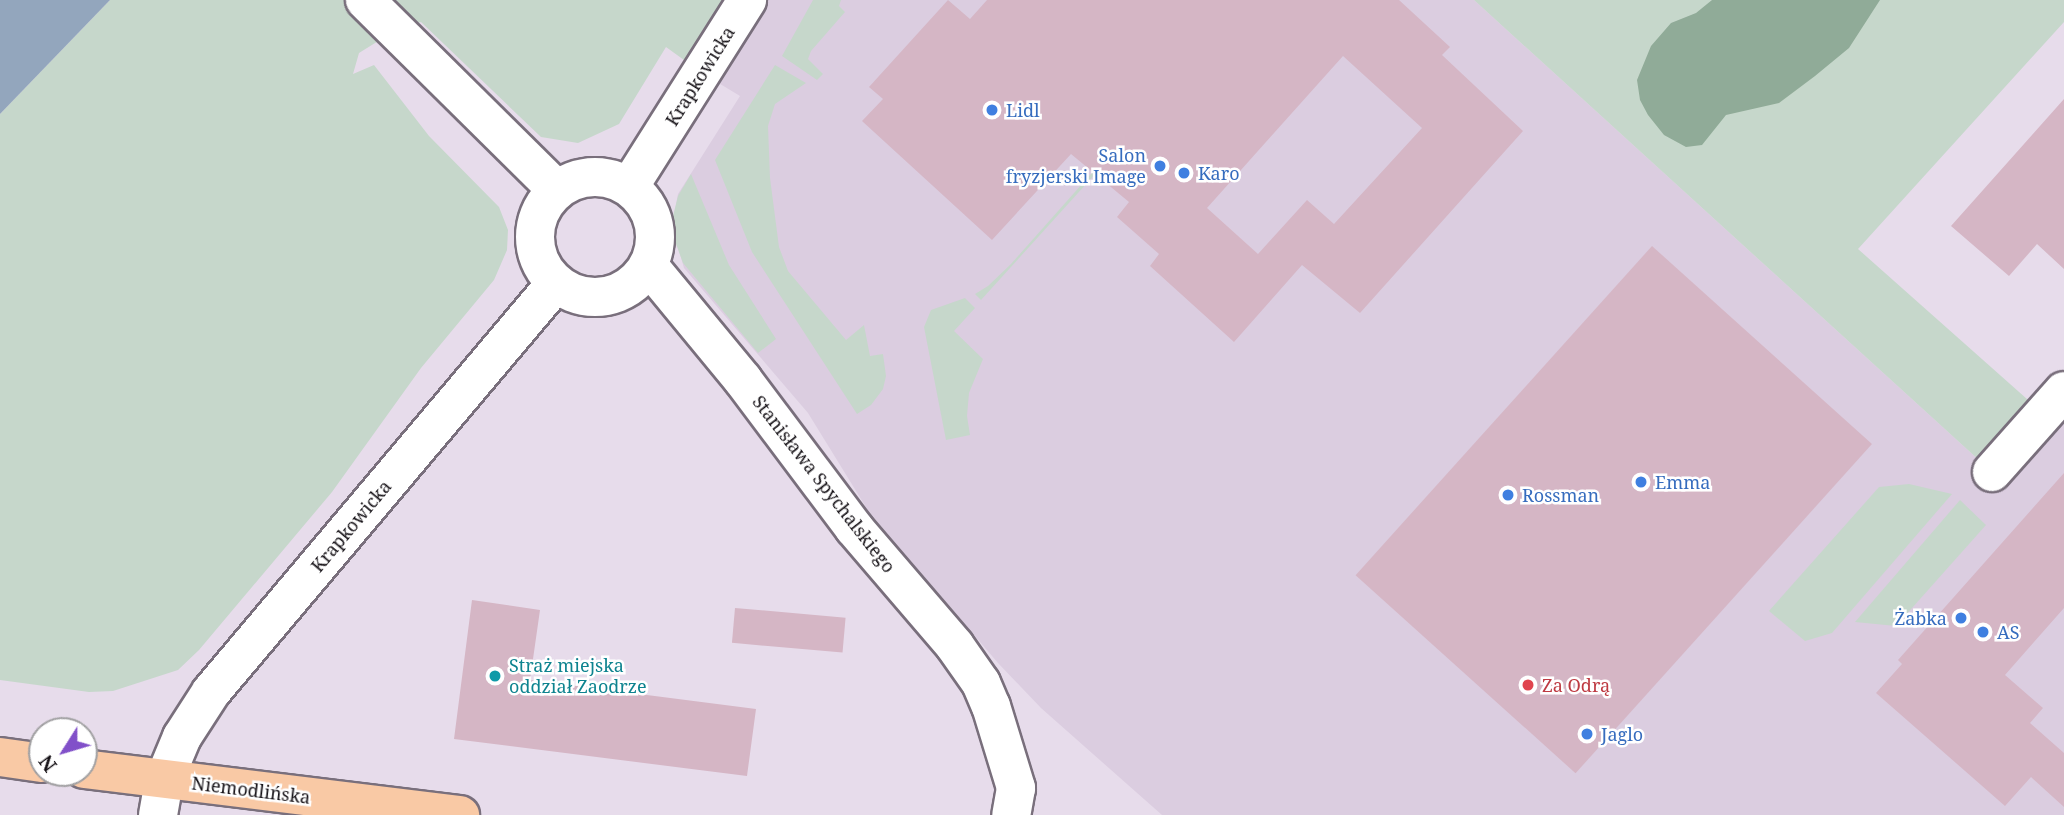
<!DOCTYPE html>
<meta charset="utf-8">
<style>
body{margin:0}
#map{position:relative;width:2064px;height:815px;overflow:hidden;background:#e7dceb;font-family:"Noto Serif",serif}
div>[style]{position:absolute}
.commercial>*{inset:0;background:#dbcde0}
.green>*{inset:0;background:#c6d7cb}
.forest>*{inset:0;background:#90ab98}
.water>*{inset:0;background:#93a6bd}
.building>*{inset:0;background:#d5b6c5;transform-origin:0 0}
.roads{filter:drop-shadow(2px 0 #796f7c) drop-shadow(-2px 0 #796f7c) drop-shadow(0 2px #796f7c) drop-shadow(0 -2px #796f7c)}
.minor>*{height:38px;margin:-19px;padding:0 19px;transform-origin:19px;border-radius:19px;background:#fff}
.minor>.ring{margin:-19px;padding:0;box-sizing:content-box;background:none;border:38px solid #fff;border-radius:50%}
.major>*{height:38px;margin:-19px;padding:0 19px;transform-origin:19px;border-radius:19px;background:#f9c9a5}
.dots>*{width:19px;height:19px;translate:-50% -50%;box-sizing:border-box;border:4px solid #fff;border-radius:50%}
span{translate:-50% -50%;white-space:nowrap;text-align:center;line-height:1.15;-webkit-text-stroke:5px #fff;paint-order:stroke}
.street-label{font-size:18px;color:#151116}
.shop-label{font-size:18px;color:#366cbe}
.left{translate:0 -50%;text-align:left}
.right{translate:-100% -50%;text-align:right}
.culture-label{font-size:18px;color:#0d838f}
.health-label{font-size:18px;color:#be3a42}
.north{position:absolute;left:28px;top:717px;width:70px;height:70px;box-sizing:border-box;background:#fff;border:2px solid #a1a0a2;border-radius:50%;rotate:233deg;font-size:19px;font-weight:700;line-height:28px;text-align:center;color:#151116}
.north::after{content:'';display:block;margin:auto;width:24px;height:32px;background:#8150c9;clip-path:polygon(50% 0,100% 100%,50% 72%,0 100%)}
</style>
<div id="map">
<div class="commercial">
<div style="clip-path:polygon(747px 0,1474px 0,1992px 472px,2064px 391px,2064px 815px,1162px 815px,1041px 708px,998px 663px,869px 512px,808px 413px,684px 268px,672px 226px,678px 194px,740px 96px,702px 73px)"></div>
</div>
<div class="green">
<div style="clip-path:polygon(110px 0,747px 0,702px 73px,666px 47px,619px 124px,578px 143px,541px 137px,421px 22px,396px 30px,359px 53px,353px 74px,374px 65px,429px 136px,499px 207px,508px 230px,507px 250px,494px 280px,421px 368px,332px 492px,199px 650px,178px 670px,113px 691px,89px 692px,0 680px,0 114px)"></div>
<div style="clip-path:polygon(813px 0,841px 0,839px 6px,845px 12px,811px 51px,808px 59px,823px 74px,817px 80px,782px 56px)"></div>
<div style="clip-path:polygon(1474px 0,2064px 0,2064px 22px,1858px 249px,2044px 414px,1992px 472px)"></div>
<div style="clip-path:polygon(775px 65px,806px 83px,775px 104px,768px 126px,770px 178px,779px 247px,788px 271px,846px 340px,864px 325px,870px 356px,883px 354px,886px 376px,883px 389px,871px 405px,857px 414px,752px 252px,715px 160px)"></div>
<div style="clip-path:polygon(1114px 148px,1117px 150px,981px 300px,975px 294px,988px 286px,1011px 264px)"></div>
<div style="clip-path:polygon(691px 174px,729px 265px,776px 339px,758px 353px,683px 263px,672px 233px,672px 220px,678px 196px)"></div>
<div style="clip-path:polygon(965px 298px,975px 308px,954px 331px,983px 359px,969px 393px,967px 416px,970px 435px,946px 440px,924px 327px,931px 310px)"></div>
<div style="clip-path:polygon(1909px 484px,1952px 494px,1832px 633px,1805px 641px,1769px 611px,1879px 487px)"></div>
<div style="clip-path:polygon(1960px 500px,1986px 525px,1896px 626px,1855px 622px)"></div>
</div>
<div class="forest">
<div style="clip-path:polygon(1712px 0,1880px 0,1849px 48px,1815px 76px,1779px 103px,1726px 115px,1702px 145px,1686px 147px,1664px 135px,1648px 115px,1640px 100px,1637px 80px,1651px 46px,1671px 23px,1696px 13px)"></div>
</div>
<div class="water">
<div style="clip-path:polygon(0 0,110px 0,0 114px)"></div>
</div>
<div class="building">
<div style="clip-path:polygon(evenodd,948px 0,970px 19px,987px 0,1399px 0,1450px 47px,1442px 55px,1523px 131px,1360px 313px,1302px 265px,1234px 342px,1150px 266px,1159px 254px,1117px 217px,1129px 202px,1071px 154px,992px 240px,862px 121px,883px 99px,869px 87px,948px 0,1343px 56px,1422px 128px,1334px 224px,1307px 200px,1258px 254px,1207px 208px,1343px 56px)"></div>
<div style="clip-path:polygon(2064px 99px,2064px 269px,2037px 244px,2009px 276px,1951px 226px)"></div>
<div style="left:1652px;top:246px;width:296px;height:443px;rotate:42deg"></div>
<div style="clip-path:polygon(2064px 473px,2064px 608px,2005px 675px,2043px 708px,2030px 723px,2064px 753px,2064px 807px,2031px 777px,2005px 806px,1876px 693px,1902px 664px,1898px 660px)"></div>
<div style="clip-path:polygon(472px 600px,540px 610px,530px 680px,756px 709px,747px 776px,454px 739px)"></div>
<div style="left:735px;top:608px;width:111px;height:35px;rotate:5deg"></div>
</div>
<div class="roads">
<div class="minor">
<div style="left:365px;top:0;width:270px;rotate:44.7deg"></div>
<div class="ring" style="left:535px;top:177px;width:82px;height:82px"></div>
<div style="left:629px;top:187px;width:221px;rotate:-57.7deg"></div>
<div style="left:649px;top:266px;width:148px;rotate:50.5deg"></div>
<div style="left:743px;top:380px;width:185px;rotate:53.1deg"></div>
<div style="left:854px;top:528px;width:155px;rotate:49.4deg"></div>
<div style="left:955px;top:646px;width:45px;rotate:54.9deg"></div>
<div style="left:981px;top:683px;width:25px;rotate:67deg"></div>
<div style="left:991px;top:706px;width:86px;rotate:73deg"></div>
<div style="left:1016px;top:788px;width:27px;rotate:100deg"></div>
<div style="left:1992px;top:472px;width:108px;rotate:-48.4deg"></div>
<div style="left:158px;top:815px;width:36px;rotate:-80deg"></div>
<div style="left:164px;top:780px;width:47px;rotate:-67.3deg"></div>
<div style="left:182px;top:737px;width:54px;rotate:-57.2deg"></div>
<div style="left:211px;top:692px;width:535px;rotate:-49.85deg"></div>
</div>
<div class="major">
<div style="left:0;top:757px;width:42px;rotate:8.1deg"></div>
<div style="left:84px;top:769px;width:379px;rotate:7deg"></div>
</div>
</div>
<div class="dots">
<div style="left:992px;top:110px;background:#3f7fe0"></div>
<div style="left:1160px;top:166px;background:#3f7fe0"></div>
<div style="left:1184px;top:173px;background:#3f7fe0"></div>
<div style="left:1641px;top:482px;background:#3f7fe0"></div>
<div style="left:1508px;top:495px;background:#3f7fe0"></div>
<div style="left:1961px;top:618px;background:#3f7fe0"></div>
<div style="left:1983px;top:632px;background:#3f7fe0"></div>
<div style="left:495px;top:676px;background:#0f9aa8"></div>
<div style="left:1528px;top:685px;background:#e0444e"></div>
<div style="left:1587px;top:734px;background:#3f7fe0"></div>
</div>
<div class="street-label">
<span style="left:700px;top:76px;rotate:-58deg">Krapkowicka</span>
<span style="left:824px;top:484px;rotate:52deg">Stanisława Spychalskiego</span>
<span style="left:351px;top:526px;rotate:-50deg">Krapkowicka</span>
<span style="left:251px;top:790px;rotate:7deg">Niemodlińska</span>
</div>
<div class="shop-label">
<span class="left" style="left:1006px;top:110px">Lidl</span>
<span class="right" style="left:1146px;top:166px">Salon<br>fryzjerski Image</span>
<span class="left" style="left:1198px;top:173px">Karo</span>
<span class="left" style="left:1655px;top:482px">Emma</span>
<span class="left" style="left:1522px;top:495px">Rossman</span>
<span class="right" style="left:1947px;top:618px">Żabka</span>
<span class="left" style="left:1997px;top:632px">AS</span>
<span class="left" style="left:1601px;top:734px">Jaglo</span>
</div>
<div class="culture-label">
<span class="left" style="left:509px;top:676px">Straż miejska<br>oddział Zaodrze</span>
</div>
<div class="health-label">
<span class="left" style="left:1542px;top:685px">Za Odrą</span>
</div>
<div class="north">N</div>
</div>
